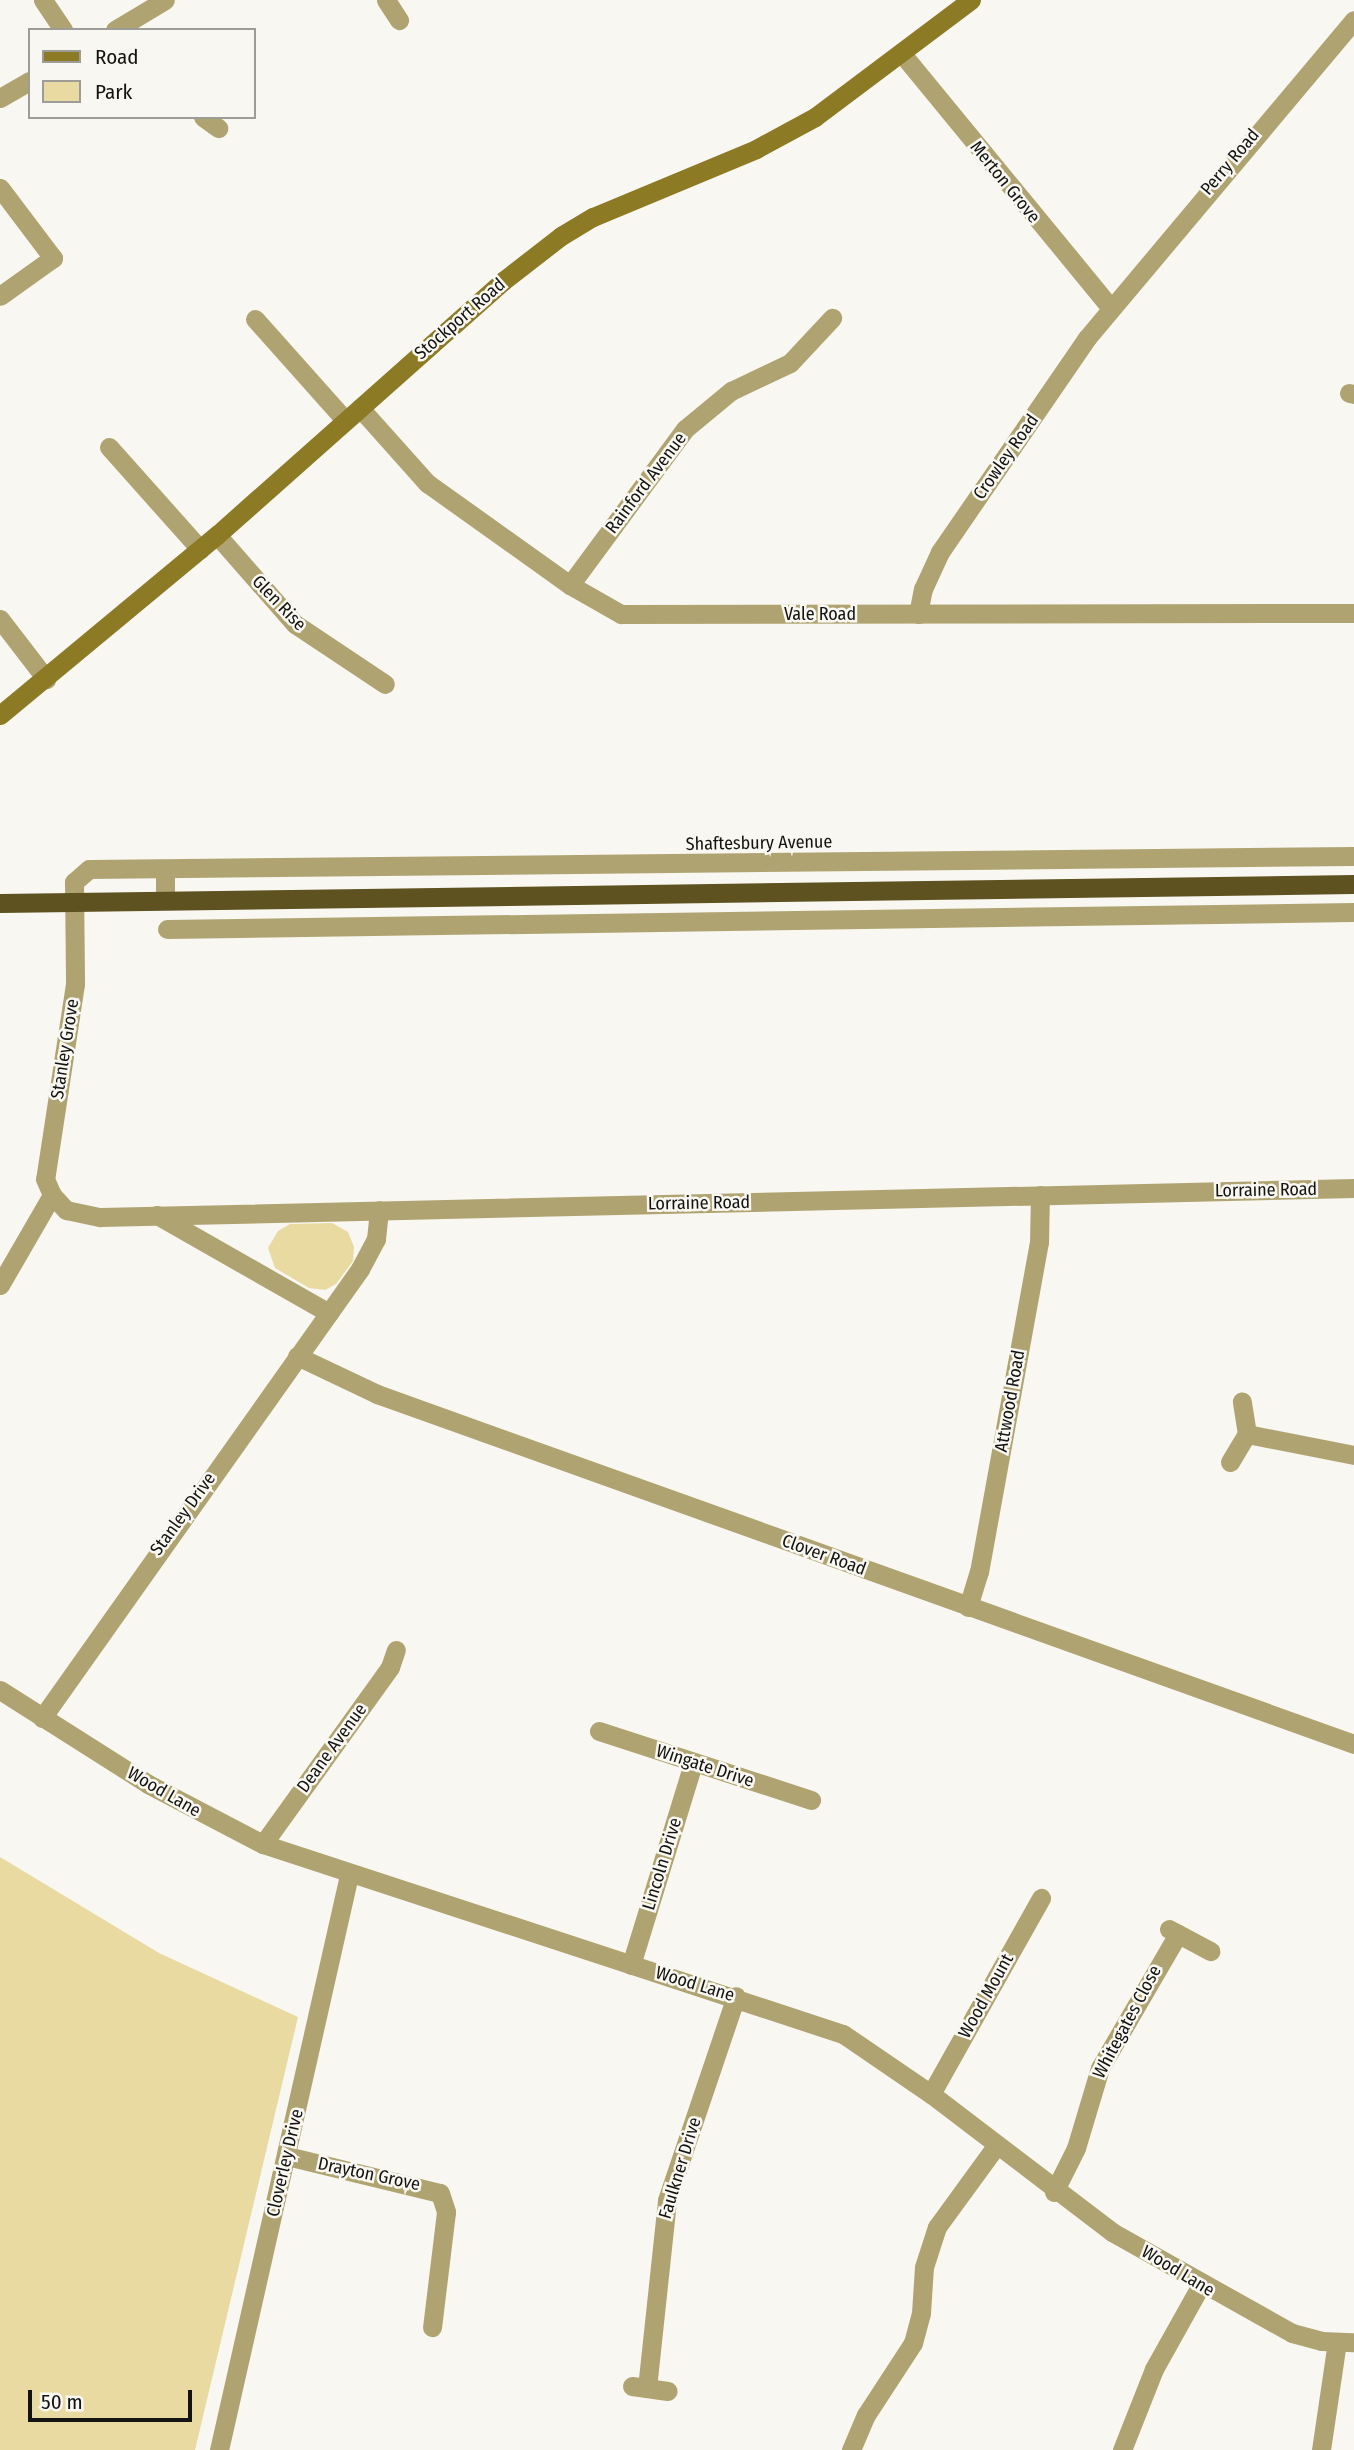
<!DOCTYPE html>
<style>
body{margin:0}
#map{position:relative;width:1354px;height:2450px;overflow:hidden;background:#f9f7f1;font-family:"Fira Sans Condensed",sans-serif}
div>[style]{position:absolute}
.green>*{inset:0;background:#e8daa0}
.minor>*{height:19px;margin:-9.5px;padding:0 9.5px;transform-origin:9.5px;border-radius:9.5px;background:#afa471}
.secondary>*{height:19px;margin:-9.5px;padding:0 9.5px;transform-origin:9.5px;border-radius:9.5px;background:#8d7a25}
.trunk>*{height:19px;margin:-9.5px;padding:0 9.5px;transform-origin:9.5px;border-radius:9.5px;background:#5e5220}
span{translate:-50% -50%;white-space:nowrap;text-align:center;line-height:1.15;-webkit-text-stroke:5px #f9f7f1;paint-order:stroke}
.street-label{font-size:18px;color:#131311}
.legend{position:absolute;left:28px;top:28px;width:228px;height:91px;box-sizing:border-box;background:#f9f7f1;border:2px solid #9d9c97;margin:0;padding:9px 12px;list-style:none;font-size:21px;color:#131311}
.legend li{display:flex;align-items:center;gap:14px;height:35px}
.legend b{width:35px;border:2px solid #9d9c97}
.scale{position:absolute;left:28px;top:2390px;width:164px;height:32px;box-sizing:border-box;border:4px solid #131311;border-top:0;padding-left:9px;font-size:21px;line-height:24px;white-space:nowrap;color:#131311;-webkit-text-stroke:5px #f9f7f1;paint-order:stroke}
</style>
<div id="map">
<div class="green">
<div style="clip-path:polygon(332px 1223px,348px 1232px,354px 1247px,353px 1261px,336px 1284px,325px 1290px,309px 1288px,275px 1268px,268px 1248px,278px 1231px,290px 1224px)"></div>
<div style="clip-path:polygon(0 1857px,159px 1953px,298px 2017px,195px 2450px,0 2450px)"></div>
</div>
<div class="minor">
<div style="left:43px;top:0;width:36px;rotate:56deg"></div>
<div style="left:386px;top:0;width:24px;rotate:57deg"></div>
<div style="left:115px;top:30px;width:58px;rotate:-31deg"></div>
<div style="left:903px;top:55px;width:326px;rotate:50.6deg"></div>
<div style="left:0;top:98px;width:34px;rotate:-30deg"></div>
<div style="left:203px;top:117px;width:19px;rotate:36deg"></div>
<div style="left:0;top:188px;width:88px;rotate:52.9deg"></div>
<div style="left:53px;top:258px;width:65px;rotate:144.4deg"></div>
<div style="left:255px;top:319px;width:135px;rotate:48.3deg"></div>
<div style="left:1349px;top:393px;width:5px;rotate:11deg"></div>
<div style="left:360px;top:408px;width:101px;rotate:48.2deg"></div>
<div style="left:427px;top:483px;width:176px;rotate:35.5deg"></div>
<div style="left:570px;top:585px;width:59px;rotate:29.6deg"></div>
<div style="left:621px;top:614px;width:733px;rotate:-0.08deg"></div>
<div style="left:109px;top:447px;width:137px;rotate:48.3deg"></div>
<div style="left:217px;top:535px;width:118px;rotate:48.8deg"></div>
<div style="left:295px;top:624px;width:108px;rotate:33.7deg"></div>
<div style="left:570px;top:585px;width:194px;rotate:-53.6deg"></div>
<div style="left:685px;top:429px;width:60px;rotate:-39.6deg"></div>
<div style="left:731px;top:391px;width:65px;rotate:-25.4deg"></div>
<div style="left:790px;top:363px;width:62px;rotate:-47deg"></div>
<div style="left:918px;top:614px;width:25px;rotate:-79deg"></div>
<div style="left:923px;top:589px;width:41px;rotate:-65.3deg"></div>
<div style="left:940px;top:552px;width:260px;rotate:-55.5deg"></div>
<div style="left:1087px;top:338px;width:415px;rotate:-50deg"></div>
<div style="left:0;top:619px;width:76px;rotate:52.5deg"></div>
<div style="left:1354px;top:856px;width:1265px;rotate:179.41deg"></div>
<div style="left:89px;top:869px;width:20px;rotate:139deg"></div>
<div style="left:74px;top:882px;width:102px;rotate:89.4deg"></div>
<div style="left:75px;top:984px;width:197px;rotate:98.7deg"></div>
<div style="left:45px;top:1179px;width:17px;rotate:66deg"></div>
<div style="left:52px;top:1195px;width:21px;rotate:47deg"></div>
<div style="left:66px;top:1210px;width:35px;rotate:12deg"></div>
<div style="left:100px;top:1217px;width:1254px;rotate:-1.32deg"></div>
<div style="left:165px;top:900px;width:30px;rotate:-90deg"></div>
<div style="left:167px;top:929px;width:1187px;rotate:-0.82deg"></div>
<div style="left:157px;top:1215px;width:198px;rotate:29.7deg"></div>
<div style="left:0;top:1285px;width:104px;rotate:-60deg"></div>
<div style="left:297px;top:1356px;width:89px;rotate:25.4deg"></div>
<div style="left:377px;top:1394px;width:1038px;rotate:19.71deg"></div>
<div style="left:1247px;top:1434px;width:109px;rotate:11.1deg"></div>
<div style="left:1230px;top:1462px;width:33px;rotate:-59deg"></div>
<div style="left:1247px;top:1434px;width:33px;rotate:-99deg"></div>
<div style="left:968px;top:1607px;width:37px;rotate:-73deg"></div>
<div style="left:979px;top:1572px;width:335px;rotate:-79.7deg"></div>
<div style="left:1039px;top:1242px;width:47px;rotate:-88.8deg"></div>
<div style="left:0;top:1690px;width:175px;rotate:32.4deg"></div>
<div style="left:148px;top:1784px;width:130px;rotate:27.6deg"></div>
<div style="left:263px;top:1844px;width:610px;rotate:18.14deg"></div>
<div style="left:843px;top:2034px;width:107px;rotate:34.3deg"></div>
<div style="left:931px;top:2094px;width:228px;rotate:37.3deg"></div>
<div style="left:1112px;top:2232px;width:206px;rotate:29.3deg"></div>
<div style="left:1292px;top:2333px;width:30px;rotate:15deg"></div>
<div style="left:1321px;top:2341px;width:33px;rotate:2deg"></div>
<div style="left:42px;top:1718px;width:550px;rotate:-54.69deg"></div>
<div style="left:360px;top:1269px;width:34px;rotate:-62deg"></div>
<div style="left:376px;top:1239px;width:29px;rotate:-84deg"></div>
<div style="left:599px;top:1731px;width:223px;rotate:18deg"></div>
<div style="left:263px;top:1844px;width:218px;rotate:-54.3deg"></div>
<div style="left:390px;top:1667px;width:18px;rotate:-71deg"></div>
<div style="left:1169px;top:1929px;width:47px;rotate:28.2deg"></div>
<div style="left:631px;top:1965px;width:211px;rotate:-72.9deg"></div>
<div style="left:931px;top:2094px;width:225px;rotate:-60.7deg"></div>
<div style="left:287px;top:2156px;width:157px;rotate:13.6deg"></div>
<div style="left:440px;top:2193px;width:20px;rotate:72deg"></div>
<div style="left:446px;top:2212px;width:116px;rotate:96.9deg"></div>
<div style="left:1054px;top:2192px;width:49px;rotate:-63.4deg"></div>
<div style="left:1076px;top:2148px;width:84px;rotate:-73.3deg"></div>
<div style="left:1100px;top:2068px;width:155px;rotate:-59.8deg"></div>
<div style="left:632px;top:2386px;width:36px;rotate:8deg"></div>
<div style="left:647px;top:2388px;width:189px;rotate:-83.9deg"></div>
<div style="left:667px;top:2200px;width:215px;rotate:-71.3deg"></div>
<div style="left:219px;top:2450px;width:590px;rotate:-77.26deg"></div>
<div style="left:851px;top:2450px;width:38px;rotate:-67deg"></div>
<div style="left:866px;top:2415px;width:86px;rotate:-56.9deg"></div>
<div style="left:913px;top:2343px;width:31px;rotate:-75deg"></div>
<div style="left:921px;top:2313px;width:46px;rotate:-86.3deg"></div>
<div style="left:924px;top:2267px;width:42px;rotate:-72deg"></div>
<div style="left:937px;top:2227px;width:100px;rotate:-53.9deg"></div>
<div style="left:1122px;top:2450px;width:87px;rotate:-68.4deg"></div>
<div style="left:1154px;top:2369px;width:96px;rotate:-60.8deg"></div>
<div style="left:1321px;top:2450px;width:109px;rotate:-81.6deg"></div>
</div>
<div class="secondary">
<div style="left:0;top:715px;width:282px;rotate:-39.7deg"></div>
<div style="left:217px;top:535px;width:383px;rotate:-41.6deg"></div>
<div style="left:503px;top:281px;width:73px;rotate:-37.8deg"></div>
<div style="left:561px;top:236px;width:37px;rotate:-31deg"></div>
<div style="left:593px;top:217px;width:177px;rotate:-22.6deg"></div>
<div style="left:756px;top:149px;width:67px;rotate:-28.5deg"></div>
<div style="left:815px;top:117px;width:195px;rotate:-36.9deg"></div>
</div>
<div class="trunk">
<div style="left:0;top:903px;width:1354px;rotate:-0.8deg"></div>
</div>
<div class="street-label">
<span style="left:1230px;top:162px;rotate:-50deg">Perry Road</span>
<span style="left:1005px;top:182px;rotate:51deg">Merton Grove</span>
<span style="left:460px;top:319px;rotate:-41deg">Stockport Road</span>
<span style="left:1006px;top:457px;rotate:-55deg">Crowley Road</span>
<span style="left:646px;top:483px;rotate:-53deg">Rainford Avenue</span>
<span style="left:279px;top:603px;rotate:46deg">Glen Rise</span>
<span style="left:820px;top:614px">Vale Road</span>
<span style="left:759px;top:843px;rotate:-1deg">Shaftesbury Avenue</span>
<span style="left:65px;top:1049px;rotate:-81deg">Stanley Grove</span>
<span style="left:1266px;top:1190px;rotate:-1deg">Lorraine Road</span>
<span style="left:699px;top:1203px;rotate:-1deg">Lorraine Road</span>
<span style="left:1010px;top:1401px;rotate:-80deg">Attwood Road</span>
<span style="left:183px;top:1514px;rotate:-54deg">Stanley Drive</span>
<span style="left:824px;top:1555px;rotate:20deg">Clover Road</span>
<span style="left:332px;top:1748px;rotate:-54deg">Deane Avenue</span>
<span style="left:705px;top:1766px;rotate:18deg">Wingate Drive</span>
<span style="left:164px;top:1792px;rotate:30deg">Wood Lane</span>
<span style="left:662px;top:1864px;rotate:-73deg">Lincoln Drive</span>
<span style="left:695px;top:1984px;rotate:17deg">Wood Lane</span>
<span style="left:986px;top:1996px;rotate:-61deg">Wood Mount</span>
<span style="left:1127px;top:2022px;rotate:-62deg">Whitegates Close</span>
<span style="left:285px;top:2163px;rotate:-77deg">Cloverley Drive</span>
<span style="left:680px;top:2168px;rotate:-73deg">Faulkner Drive</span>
<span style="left:369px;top:2174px;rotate:12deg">Drayton Grove</span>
<span style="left:1178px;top:2271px;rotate:31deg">Wood Lane</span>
</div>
<ul class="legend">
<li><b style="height:9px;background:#8d7a25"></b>Road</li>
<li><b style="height:19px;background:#e8daa0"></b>Park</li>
</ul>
<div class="scale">50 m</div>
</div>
